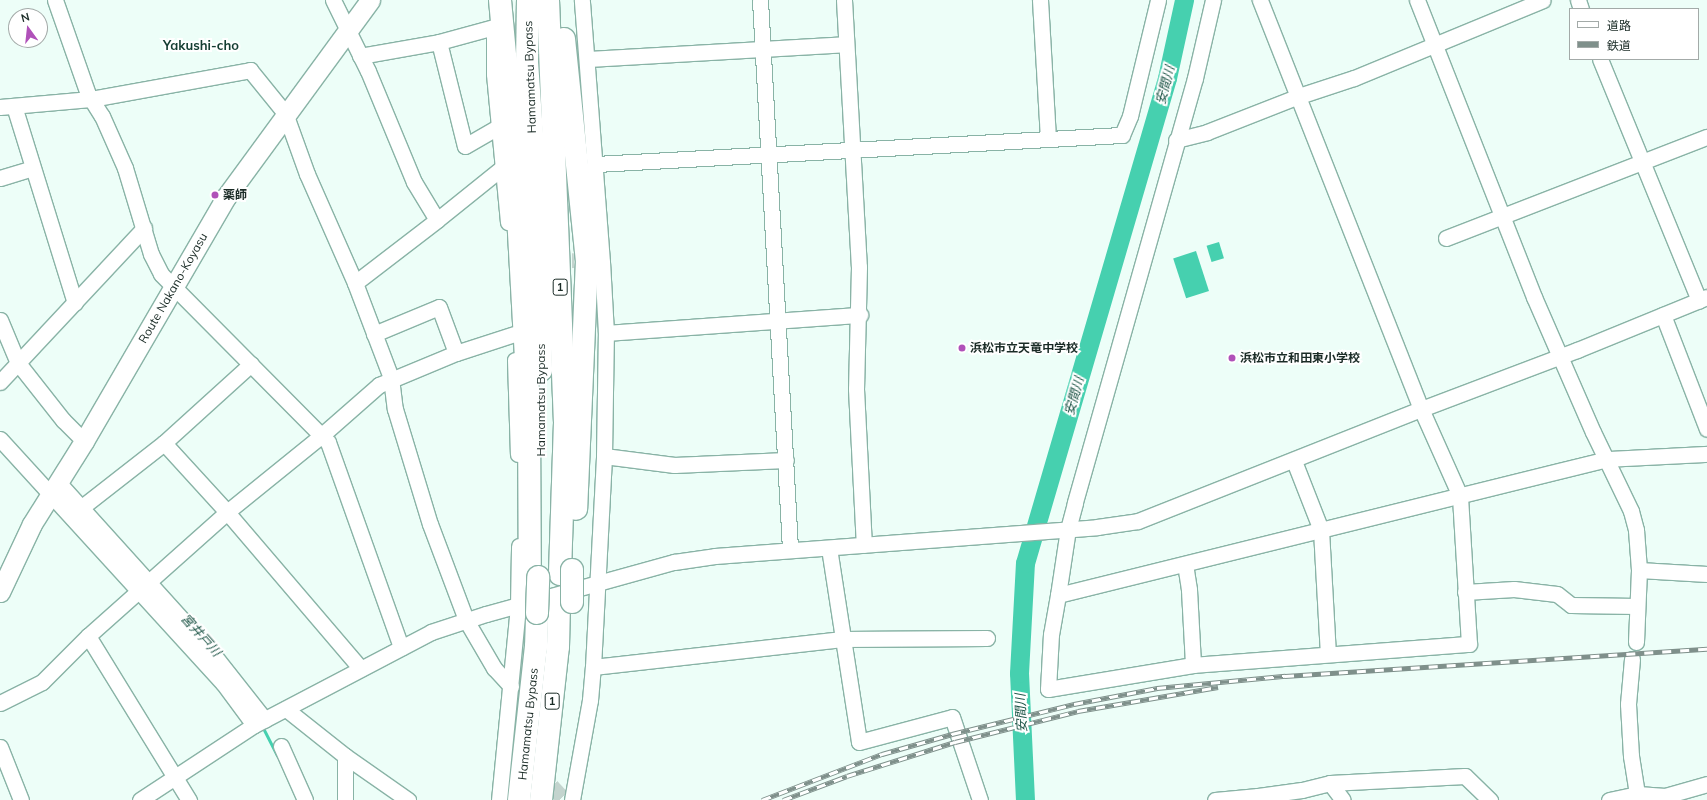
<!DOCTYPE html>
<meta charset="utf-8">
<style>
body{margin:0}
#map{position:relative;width:1707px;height:800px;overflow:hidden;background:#edfef8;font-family:Mulish,"Noto Sans JP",sans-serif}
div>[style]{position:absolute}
.water>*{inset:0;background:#46d0af;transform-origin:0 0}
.stream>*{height:3px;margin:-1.5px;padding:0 1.5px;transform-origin:1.5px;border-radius:1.5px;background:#46d0af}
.river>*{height:19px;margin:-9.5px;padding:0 9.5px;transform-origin:9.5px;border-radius:9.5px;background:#46d0af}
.minor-tunnel>*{height:15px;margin-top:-7.5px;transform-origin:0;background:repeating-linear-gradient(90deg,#c3d4ce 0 15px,transparent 0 23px)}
.roads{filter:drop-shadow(1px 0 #89b3a6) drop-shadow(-1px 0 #89b3a6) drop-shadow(0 1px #89b3a6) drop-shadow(0 -1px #89b3a6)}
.minor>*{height:15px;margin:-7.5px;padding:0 7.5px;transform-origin:7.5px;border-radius:7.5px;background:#fff}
.major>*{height:19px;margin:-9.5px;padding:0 9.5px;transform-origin:9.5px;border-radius:9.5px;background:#fff}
.highway>*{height:22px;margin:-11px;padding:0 11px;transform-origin:11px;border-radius:11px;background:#fff}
.rail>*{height:4.5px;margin-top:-2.25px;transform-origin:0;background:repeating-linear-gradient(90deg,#fff 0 9px,#7f908b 0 18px);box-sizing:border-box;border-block:1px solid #7f908b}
.bridges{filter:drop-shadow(1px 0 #89b3a6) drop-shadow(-1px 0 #89b3a6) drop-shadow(0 1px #89b3a6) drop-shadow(0 -1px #89b3a6)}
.highway-bridge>*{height:22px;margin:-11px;padding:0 11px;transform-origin:11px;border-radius:11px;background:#fff}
.dots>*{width:11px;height:11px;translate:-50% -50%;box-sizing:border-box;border:2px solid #fff;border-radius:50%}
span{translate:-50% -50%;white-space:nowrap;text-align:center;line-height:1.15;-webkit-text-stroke:4px #fff;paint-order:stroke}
.shield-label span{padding:1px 3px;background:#fff;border:1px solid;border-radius:3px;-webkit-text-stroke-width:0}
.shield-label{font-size:11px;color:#1a2b26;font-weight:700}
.street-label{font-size:12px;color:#1a2b26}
.poi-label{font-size:12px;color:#1a2b26;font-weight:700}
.left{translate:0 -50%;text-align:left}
.neighbourhood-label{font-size:13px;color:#143d32;font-weight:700}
.water-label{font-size:13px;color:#205749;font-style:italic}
.legend{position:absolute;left:1569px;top:8px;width:130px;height:52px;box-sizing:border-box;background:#fff;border:1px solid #a3aaa8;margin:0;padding:5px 7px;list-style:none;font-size:12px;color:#1a2b26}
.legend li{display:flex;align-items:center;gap:8px;height:20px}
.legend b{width:20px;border:1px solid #a3aaa8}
.north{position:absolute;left:8px;top:8px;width:40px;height:40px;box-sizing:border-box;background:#fff;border:1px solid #a3aaa8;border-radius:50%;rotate:345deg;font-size:11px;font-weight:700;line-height:16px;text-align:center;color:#1a2b26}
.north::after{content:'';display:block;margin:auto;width:14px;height:18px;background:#b051b9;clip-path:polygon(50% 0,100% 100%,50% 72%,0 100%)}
</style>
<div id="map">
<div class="water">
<div style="left:1219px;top:242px;width:17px;height:13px;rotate:73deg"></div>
<div style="left:1196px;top:251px;width:42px;height:24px;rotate:72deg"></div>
</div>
<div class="stream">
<div style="left:262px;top:726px;width:33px;rotate:63deg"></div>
</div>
<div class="river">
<div style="left:1025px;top:800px;width:127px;rotate:-92.7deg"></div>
<div style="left:1019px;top:673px;width:110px;rotate:-86.9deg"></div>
<div style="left:1025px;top:563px;width:505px;rotate:-73.68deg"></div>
<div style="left:1167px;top:78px;width:80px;rotate:-77.7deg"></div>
</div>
<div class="minor-tunnel">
<div style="left:549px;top:261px;width:25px;rotate:-2deg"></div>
<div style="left:505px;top:735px;width:88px;rotate:47.3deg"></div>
</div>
<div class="roads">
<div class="minor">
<div style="left:55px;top:0;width:100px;rotate:70.7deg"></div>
<div style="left:88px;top:94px;width:26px;rotate:58deg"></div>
<div style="left:102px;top:116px;width:57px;rotate:66.1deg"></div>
<div style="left:125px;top:168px;width:90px;rotate:73.2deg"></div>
<div style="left:151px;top:254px;width:22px;rotate:63deg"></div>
<div style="left:161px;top:274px;width:237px;rotate:45.2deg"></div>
<div style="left:328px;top:442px;width:218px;rotate:70.4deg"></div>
<div style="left:333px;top:0;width:79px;rotate:63.8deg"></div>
<div style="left:368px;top:71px;width:120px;rotate:67.5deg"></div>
<div style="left:414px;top:182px;width:44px;rotate:58.8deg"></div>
<div style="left:437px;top:220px;width:85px;rotate:-38.8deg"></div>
<div style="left:760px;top:0;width:549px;rotate:86.87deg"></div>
<div style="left:844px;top:0;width:267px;rotate:86.8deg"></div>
<div style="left:859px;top:267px;width:122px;rotate:91.4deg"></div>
<div style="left:856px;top:389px;width:156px;rotate:87.1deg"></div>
<div style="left:1040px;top:0;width:138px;rotate:86.7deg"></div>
<div style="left:1213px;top:0;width:80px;rotate:103deg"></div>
<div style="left:1195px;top:78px;width:442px;rotate:105.8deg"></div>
<div style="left:1075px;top:503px;width:27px;rotate:105deg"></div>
<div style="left:1068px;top:529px;width:67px;rotate:98.6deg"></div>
<div style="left:1058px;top:595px;width:566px;rotate:-13.91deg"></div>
<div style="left:1607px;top:459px;width:100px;rotate:-2.9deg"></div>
<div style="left:1417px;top:0;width:319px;rotate:68.5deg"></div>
<div style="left:1534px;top:297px;width:147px;rotate:66.4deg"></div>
<div style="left:1593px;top:432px;width:88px;rotate:64.3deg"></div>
<div style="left:1631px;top:511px;width:20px;rotate:75deg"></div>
<div style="left:1636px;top:530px;width:40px;rotate:85.7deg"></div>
<div style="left:1639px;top:570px;width:72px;rotate:92.4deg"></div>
<div style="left:1578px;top:0;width:9px;rotate:72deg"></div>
<div style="left:494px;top:33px;width:41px;rotate:90deg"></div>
<div style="left:494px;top:74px;width:149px;rotate:84.6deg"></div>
<div style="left:439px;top:42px;width:107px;rotate:76deg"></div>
<div style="left:465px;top:146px;width:39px;rotate:-30deg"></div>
<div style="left:360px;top:56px;width:80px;rotate:-10deg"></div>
<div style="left:439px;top:42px;width:57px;rotate:-15.3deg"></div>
<div style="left:587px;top:59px;width:259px;rotate:-3.3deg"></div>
<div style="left:1600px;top:59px;width:261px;rotate:67.7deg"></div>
<div style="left:14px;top:106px;width:206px;rotate:72.8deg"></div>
<div style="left:0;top:107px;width:91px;rotate:-5deg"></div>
<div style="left:91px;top:99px;width:162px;rotate:-10.3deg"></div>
<div style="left:250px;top:70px;width:55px;rotate:50.9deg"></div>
<div style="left:285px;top:113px;width:65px;rotate:70.2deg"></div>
<div style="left:307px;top:174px;width:119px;rotate:66.2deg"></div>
<div style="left:355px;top:283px;width:102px;rotate:69.2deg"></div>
<div style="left:391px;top:378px;width:31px;rotate:83deg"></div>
<div style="left:395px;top:409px;width:120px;rotate:73.1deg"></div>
<div style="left:430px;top:524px;width:103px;rotate:69.4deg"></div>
<div style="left:466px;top:620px;width:56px;rotate:59.7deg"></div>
<div style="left:494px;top:668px;width:25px;rotate:47deg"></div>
<div style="left:1176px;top:140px;width:32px;rotate:-14deg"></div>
<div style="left:1207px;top:132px;width:99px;rotate:-21.4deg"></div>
<div style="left:1299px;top:96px;width:58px;rotate:-18.1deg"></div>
<div style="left:1354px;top:78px;width:204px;rotate:-22.4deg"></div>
<div style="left:596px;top:164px;width:527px;rotate:-3.16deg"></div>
<div style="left:1122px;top:135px;width:21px;rotate:-67deg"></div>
<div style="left:1130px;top:116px;width:119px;rotate:-76.4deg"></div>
<div style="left:0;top:178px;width:34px;rotate:-17deg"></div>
<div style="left:1446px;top:238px;width:280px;rotate:-21.2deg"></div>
<div style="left:355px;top:283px;width:103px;rotate:-37.5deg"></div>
<div style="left:1663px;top:315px;width:122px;rotate:68.9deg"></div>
<div style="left:0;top:320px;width:47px;rotate:67.3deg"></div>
<div style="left:18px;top:363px;width:73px;rotate:51.7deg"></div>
<div style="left:63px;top:420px;width:30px;rotate:45deg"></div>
<div style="left:606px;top:333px;width:255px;rotate:-4.1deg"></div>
<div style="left:374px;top:334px;width:70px;rotate:-22.6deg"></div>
<div style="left:439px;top:307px;width:49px;rotate:69.7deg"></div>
<div style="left:515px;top:360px;width:94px;rotate:88.2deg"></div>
<div style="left:251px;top:364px;width:118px;rotate:137.8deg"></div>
<div style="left:164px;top:443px;width:93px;rotate:47.6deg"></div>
<div style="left:227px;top:512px;width:206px;rotate:49.5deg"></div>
<div style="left:0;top:382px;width:211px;rotate:-46.9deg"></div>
<div style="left:0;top:439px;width:331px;rotate:47.6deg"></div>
<div style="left:223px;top:683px;width:52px;rotate:53.6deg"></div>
<div style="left:604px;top:456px;width:71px;rotate:7.3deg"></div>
<div style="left:674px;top:465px;width:112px;rotate:-2.6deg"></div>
<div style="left:1294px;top:461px;width:74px;rotate:68.6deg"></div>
<div style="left:1321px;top:530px;width:124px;rotate:86.8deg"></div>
<div style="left:58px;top:482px;width:225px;rotate:47.9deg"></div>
<div style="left:209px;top:649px;width:90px;rotate:51.7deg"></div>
<div style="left:82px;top:507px;width:104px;rotate:-38deg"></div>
<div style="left:829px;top:548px;width:196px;rotate:81.2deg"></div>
<div style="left:859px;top:742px;width:96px;rotate:-15deg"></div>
<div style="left:952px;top:717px;width:88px;rotate:71.4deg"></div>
<div style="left:1185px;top:564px;width:26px;rotate:81deg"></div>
<div style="left:1189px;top:590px;width:75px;rotate:86.9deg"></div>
<div style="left:1639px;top:570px;width:68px;rotate:3.4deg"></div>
<div style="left:1465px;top:592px;width:49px;rotate:-3.5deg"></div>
<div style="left:1514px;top:589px;width:43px;rotate:6.6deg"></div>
<div style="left:1557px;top:594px;width:18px;rotate:38deg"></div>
<div style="left:1571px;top:605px;width:66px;rotate:0.9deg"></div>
<div style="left:1058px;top:595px;width:40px;rotate:100deg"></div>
<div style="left:1051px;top:634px;width:55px;rotate:93.1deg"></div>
<div style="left:1048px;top:689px;width:147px;rotate:-9.4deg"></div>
<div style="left:1193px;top:665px;width:277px;rotate:-4.4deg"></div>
<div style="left:1469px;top:644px;width:148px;rotate:-93.5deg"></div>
<div style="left:1460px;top:496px;width:95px;rotate:-114.1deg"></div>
<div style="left:1421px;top:409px;width:440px;rotate:-111.5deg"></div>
<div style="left:88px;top:636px;width:193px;rotate:58.4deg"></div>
<div style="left:1632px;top:659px;width:45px;rotate:95.1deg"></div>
<div style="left:1628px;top:704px;width:52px;rotate:86.7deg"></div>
<div style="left:1631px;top:756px;width:45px;rotate:81deg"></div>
<div style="left:593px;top:667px;width:251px;rotate:-6.4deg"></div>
<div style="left:842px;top:639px;width:145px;rotate:-0.4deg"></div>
<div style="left:0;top:703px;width:47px;rotate:-26.6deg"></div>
<div style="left:42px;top:682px;width:65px;rotate:-45deg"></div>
<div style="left:88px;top:636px;width:186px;rotate:-41.7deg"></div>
<div style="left:227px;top:512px;width:122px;rotate:-39deg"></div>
<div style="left:322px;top:435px;width:76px;rotate:-41.3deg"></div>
<div style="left:379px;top:385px;width:83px;rotate:-22.6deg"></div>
<div style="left:456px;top:353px;width:61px;rotate:-18.1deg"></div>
<div style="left:286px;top:709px;width:75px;rotate:38.5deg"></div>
<div style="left:345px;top:756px;width:77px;rotate:34.9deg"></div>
<div style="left:281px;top:746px;width:59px;rotate:66deg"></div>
<div style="left:0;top:747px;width:57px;rotate:68.4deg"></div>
<div style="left:345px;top:756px;width:44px;rotate:90deg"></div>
<div style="left:1330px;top:783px;width:21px;rotate:53deg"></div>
<div style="left:1258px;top:796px;width:44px;rotate:-7.8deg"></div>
<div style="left:1302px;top:790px;width:29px;rotate:-14deg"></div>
<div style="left:1330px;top:783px;width:135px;rotate:-3deg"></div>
<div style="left:1465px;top:776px;width:35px;rotate:44deg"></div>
<div style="left:140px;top:800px;width:136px;rotate:-33.3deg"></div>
<div style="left:254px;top:725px;width:200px;rotate:-27.7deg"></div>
<div style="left:431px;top:632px;width:58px;rotate:-18.1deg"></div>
<div style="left:486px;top:614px;width:195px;rotate:-15.5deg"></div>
<div style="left:674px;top:562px;width:41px;rotate:-8.3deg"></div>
<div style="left:715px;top:556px;width:383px;rotate:-4.3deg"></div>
<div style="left:1097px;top:527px;width:41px;rotate:-8.3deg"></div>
<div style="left:1138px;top:521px;width:304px;rotate:-21.6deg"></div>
<div style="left:1421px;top:409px;width:167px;rotate:-20.7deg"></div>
<div style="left:1577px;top:350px;width:140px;rotate:-22.2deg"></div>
<div style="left:499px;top:800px;width:195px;rotate:-84.4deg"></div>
<div style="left:518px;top:606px;width:60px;rotate:-89deg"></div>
<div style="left:572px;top:800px;width:102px;rotate:-79.8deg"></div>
<div style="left:590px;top:700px;width:33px;rotate:-85deg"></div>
<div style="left:593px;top:667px;width:211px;rotate:-87deg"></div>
<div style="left:604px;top:456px;width:123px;rotate:-89.1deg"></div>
<div style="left:606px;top:333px;width:71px;rotate:-93.2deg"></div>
<div style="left:602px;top:262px;width:263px;rotate:-94.4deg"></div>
<div style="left:1215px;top:800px;width:43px;rotate:-5.3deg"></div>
<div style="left:1258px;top:796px;width:4px;rotate:90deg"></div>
<div style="left:1609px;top:800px;width:30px;rotate:-12deg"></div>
<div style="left:1638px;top:794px;width:27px;rotate:4deg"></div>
<div style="left:1665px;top:796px;width:44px;rotate:-15.9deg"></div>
</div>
<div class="major">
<div style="left:0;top:592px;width:75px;rotate:-64.8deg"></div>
<div style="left:32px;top:524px;width:98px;rotate:-57.9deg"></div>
<div style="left:84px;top:441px;width:282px;rotate:-59.8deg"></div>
<div style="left:226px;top:197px;width:244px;rotate:-53.8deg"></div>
</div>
<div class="highway">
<div style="left:500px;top:0;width:163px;rotate:84.7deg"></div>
<div style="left:515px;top:162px;width:254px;rotate:86.8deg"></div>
<div style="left:529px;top:416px;width:165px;rotate:89.7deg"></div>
<div style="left:528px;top:0;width:62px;rotate:90.9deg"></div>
<div style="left:527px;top:62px;width:142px;rotate:86deg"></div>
<div style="left:537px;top:204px;width:166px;rotate:88.6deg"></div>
<div style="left:548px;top:0;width:422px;rotate:87.7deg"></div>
<div style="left:565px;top:422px;width:152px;rotate:91.9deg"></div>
<div style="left:564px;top:39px;width:222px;rotate:84.1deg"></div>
<div style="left:587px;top:260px;width:249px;rotate:92.5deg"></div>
<div style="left:519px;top:800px;width:154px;rotate:-83.7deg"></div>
<div style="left:536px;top:647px;width:34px;rotate:-88deg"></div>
<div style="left:541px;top:800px;width:154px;rotate:-83.7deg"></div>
<div style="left:558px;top:647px;width:45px;rotate:-88.7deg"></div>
</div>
</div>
<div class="rail">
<div style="left:762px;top:800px;width:129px;rotate:-21deg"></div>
<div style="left:882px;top:754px;width:73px;rotate:-15.9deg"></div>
<div style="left:952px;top:734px;width:126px;rotate:-13.8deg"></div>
<div style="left:1074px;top:704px;width:85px;rotate:-10.9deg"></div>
<div style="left:1157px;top:688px;width:129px;rotate:-5.4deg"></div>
<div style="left:1285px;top:676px;width:423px;rotate:-3.7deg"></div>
<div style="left:783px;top:800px;width:68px;rotate:-20.6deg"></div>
<div style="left:847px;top:776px;width:113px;rotate:-17.5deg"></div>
<div style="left:955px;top:742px;width:127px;rotate:-14.1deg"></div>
<div style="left:1078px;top:711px;width:142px;rotate:-9.7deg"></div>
</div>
<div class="bridges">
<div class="highway-bridge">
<div style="left:572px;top:602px;width:32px;rotate:-90deg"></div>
<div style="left:537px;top:613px;width:36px;rotate:-88deg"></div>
</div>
</div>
<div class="dots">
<div style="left:215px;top:195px;background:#b051b9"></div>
<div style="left:962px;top:348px;background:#b051b9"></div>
<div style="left:1232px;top:358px;background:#b051b9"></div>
</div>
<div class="shield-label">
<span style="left:560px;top:287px">1</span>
<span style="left:552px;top:701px">1</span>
</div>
<div class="street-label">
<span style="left:530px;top:77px;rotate:-92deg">Hamamatsu Bypass</span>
<span style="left:173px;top:288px;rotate:-60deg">Route Nakano-Koyasu</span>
<span style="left:541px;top:400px;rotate:-90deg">Hamamatsu Bypass</span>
<span style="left:528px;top:724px;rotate:-84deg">Hamamatsu Bypass</span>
</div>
<div class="poi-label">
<span class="left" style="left:223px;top:195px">薬師</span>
<span class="left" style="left:970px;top:348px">浜松市立天竜中学校</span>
<span class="left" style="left:1240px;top:358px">浜松市立和田東小学校</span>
</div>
<div class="neighbourhood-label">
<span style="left:201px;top:45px">Yakushi-cho</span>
</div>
<div class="water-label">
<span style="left:1165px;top:85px;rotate:-75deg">安間川</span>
<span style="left:1074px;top:396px;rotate:-74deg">安間川</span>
<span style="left:201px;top:635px;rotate:48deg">宮井戸川</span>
<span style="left:1021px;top:713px;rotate:-93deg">安間川</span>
</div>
<ul class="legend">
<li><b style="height:5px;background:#fff"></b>道路</li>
<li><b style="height:5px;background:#7f908b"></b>鉄道</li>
</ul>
<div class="north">N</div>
</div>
